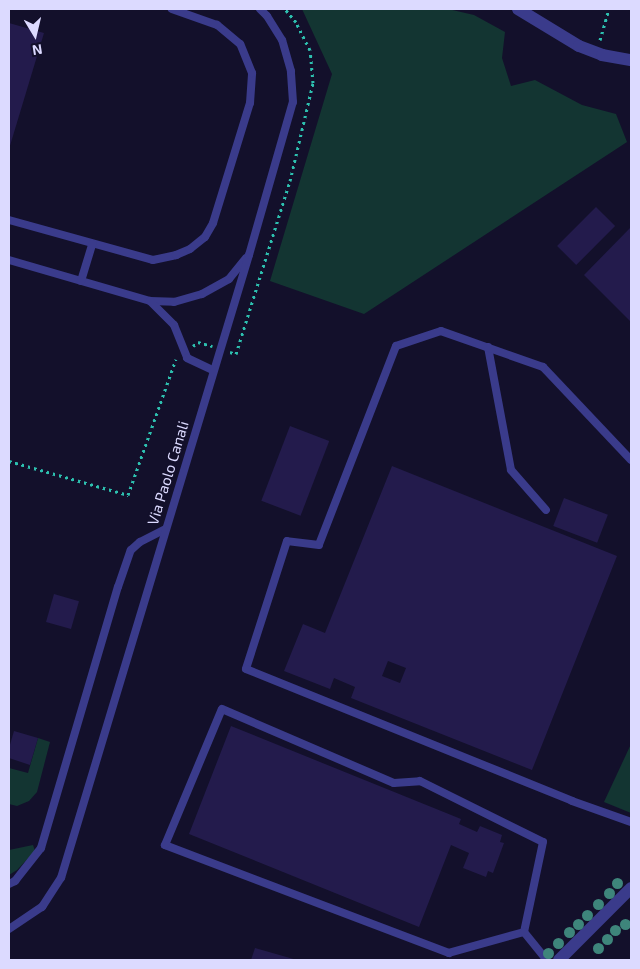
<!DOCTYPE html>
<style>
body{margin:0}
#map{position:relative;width:640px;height:969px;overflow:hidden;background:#13102b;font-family:"Exo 2",sans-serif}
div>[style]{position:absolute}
.green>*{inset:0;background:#133532}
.building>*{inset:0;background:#231b4c;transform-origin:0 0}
.path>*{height:3px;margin-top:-1.5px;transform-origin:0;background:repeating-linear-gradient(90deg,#2dc0af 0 2.5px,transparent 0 6.5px)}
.service>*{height:8px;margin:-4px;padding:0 4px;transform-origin:4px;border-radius:4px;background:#3a3b8b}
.minor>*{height:12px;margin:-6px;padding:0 6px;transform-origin:6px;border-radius:6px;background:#3a3b8b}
.trees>*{width:11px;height:11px;margin:-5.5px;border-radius:50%;background:#3e857b}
span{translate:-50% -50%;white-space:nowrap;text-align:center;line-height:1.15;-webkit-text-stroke:4px #13102b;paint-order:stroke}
.street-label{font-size:15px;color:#dcdaff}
.frame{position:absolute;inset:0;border:10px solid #dcdaff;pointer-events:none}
.north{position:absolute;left:10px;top:10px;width:50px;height:50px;-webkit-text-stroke:4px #13102b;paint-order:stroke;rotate:171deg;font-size:14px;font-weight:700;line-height:20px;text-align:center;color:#dcdaff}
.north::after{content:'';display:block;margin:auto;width:18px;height:22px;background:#dcdaff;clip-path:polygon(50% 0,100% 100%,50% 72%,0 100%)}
</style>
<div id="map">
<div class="green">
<div style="clip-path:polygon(302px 9px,448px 9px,474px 15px,505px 32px,502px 58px,511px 86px,535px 80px,582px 105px,616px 114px,627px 142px,364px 314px,270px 281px,332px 74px)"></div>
<div style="clip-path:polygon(38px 738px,50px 742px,37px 792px,29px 801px,17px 806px,9px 804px,9px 768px,28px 773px)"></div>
<div style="clip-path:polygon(631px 744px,631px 813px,604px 802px)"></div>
<div style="clip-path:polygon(33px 845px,35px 851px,17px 870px,9px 875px,9px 850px)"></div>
</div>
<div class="building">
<div style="clip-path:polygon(9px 23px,44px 33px,9px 149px)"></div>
<div style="left:596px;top:207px;width:27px;height:55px;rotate:45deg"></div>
<div style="clip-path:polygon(631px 227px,631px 322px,584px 275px)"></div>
<div style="left:290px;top:426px;width:42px;height:80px;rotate:21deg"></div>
<div style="clip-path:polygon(evenodd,392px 466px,617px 556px,532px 770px,351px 698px,355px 687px,334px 678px,330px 689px,284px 671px,303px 624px,325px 633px,392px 466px,388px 661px,406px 668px,400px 683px,382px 676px,388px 661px)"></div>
<div style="left:564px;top:498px;width:47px;height:30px;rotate:21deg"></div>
<div style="left:54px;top:594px;width:26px;height:29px;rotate:16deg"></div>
<div style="clip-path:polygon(231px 726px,461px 819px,459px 824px,477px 832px,480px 826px,502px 835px,500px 842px,504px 843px,493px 873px,488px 871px,486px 877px,463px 868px,469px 853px,451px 845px,419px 927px,189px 834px)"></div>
<div style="clip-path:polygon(14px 731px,38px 738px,30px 765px,9px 758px,9px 748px)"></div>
<div style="clip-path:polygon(255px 948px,297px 960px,251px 960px)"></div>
</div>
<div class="path">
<div style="left:600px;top:40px;width:32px;rotate:-74deg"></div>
<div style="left:193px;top:346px;width:6px;rotate:-39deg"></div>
<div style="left:198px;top:342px;width:15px;rotate:16deg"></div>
<div style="left:230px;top:352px;width:6px;rotate:18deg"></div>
<div style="left:236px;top:354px;width:181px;rotate:-72.7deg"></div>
<div style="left:290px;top:181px;width:101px;rotate:-76.8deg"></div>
<div style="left:313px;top:83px;width:33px;rotate:-95deg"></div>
<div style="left:310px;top:50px;width:31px;rotate:-117deg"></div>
<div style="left:296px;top:22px;width:17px;rotate:-130deg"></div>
<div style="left:9px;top:461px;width:124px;rotate:15.9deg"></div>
<div style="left:128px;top:495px;width:144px;rotate:-70.6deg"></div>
</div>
<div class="service">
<div style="left:9px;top:220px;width:149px;rotate:15.5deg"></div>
<div style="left:153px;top:260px;width:24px;rotate:-12deg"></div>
<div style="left:176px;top:255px;width:15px;rotate:-23deg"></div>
<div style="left:190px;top:249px;width:19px;rotate:-39deg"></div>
<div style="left:205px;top:237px;width:16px;rotate:-60deg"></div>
<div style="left:213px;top:223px;width:126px;rotate:-72.9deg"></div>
<div style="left:250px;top:103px;width:30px;rotate:-86deg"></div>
<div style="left:252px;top:73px;width:31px;rotate:-112deg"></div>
<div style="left:240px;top:44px;width:30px;rotate:-140deg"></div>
<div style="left:217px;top:25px;width:48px;rotate:-160.4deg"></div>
<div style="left:9px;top:260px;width:147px;rotate:16.2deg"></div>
<div style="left:150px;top:301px;width:24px;rotate:2deg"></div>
<div style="left:174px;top:302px;width:29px;rotate:-16deg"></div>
<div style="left:202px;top:294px;width:31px;rotate:-29deg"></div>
<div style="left:229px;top:279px;width:27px;rotate:-51deg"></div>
<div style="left:81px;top:281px;width:39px;rotate:-73deg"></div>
<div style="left:150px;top:301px;width:34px;rotate:45deg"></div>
<div style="left:174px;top:325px;width:35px;rotate:68deg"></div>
<div style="left:187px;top:358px;width:29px;rotate:25deg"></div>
<div style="left:488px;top:347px;width:125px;rotate:79.4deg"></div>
<div style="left:511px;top:470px;width:53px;rotate:48.8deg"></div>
<div style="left:631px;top:460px;width:128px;rotate:-133.4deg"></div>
<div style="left:543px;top:367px;width:108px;rotate:-160.6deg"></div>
<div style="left:441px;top:331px;width:47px;rotate:161.6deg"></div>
<div style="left:396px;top:346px;width:213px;rotate:111.2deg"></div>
<div style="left:319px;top:545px;width:32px;rotate:-173deg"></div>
<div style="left:287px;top:541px;width:134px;rotate:107.8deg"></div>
<div style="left:246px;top:669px;width:352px;rotate:22deg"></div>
<div style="left:572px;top:801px;width:63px;rotate:19.6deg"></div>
<div style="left:222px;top:709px;width:187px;rotate:23.3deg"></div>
<div style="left:394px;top:783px;width:26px;rotate:-4deg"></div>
<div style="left:420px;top:781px;width:137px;rotate:26.4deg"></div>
<div style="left:543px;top:842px;width:92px;rotate:101.9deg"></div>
<div style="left:524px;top:932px;width:78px;rotate:164.4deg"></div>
<div style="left:449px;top:953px;width:304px;rotate:-159.2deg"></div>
<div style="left:165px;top:845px;width:147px;rotate:-67.3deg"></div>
<div style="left:9px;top:884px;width:7px;rotate:-27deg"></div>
<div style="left:15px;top:881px;width:42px;rotate:-51.8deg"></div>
<div style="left:41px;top:848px;width:272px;rotate:-73.6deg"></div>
<div style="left:118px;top:587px;width:39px;rotate:-71deg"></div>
<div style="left:131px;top:550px;width:12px;rotate:-42deg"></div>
<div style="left:140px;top:542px;width:28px;rotate:-27deg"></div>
<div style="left:9px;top:929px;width:40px;rotate:-34deg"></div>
<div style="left:42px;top:907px;width:35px;rotate:-57deg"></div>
<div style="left:61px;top:878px;width:651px;rotate:-73.21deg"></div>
<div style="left:249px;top:255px;width:159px;rotate:-74deg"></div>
<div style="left:293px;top:102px;width:31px;rotate:-94deg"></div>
<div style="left:291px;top:71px;width:32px;rotate:-106deg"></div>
<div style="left:282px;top:40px;width:28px;rotate:-122deg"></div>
<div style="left:267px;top:16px;width:10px;rotate:-135deg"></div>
<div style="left:524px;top:932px;width:36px;rotate:51deg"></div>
</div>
<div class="minor">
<div style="left:518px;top:9px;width:71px;rotate:31.2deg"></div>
<div style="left:579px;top:46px;width:25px;rotate:21deg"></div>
<div style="left:602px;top:55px;width:29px;rotate:10deg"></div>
<div style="left:559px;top:960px;width:102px;rotate:-45deg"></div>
</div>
<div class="trees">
<div style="left:617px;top:883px"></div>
<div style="left:609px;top:893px"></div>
<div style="left:598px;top:904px"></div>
<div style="left:587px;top:915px"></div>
<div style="left:578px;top:924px"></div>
<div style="left:625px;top:924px"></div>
<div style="left:615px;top:930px"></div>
<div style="left:569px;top:932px"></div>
<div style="left:607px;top:939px"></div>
<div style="left:558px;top:943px"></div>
<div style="left:598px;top:948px"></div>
<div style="left:548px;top:953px"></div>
</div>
<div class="street-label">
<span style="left:168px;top:473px;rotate:-73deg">Via Paolo Canali</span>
</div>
<div class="frame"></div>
<div class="north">N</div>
</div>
